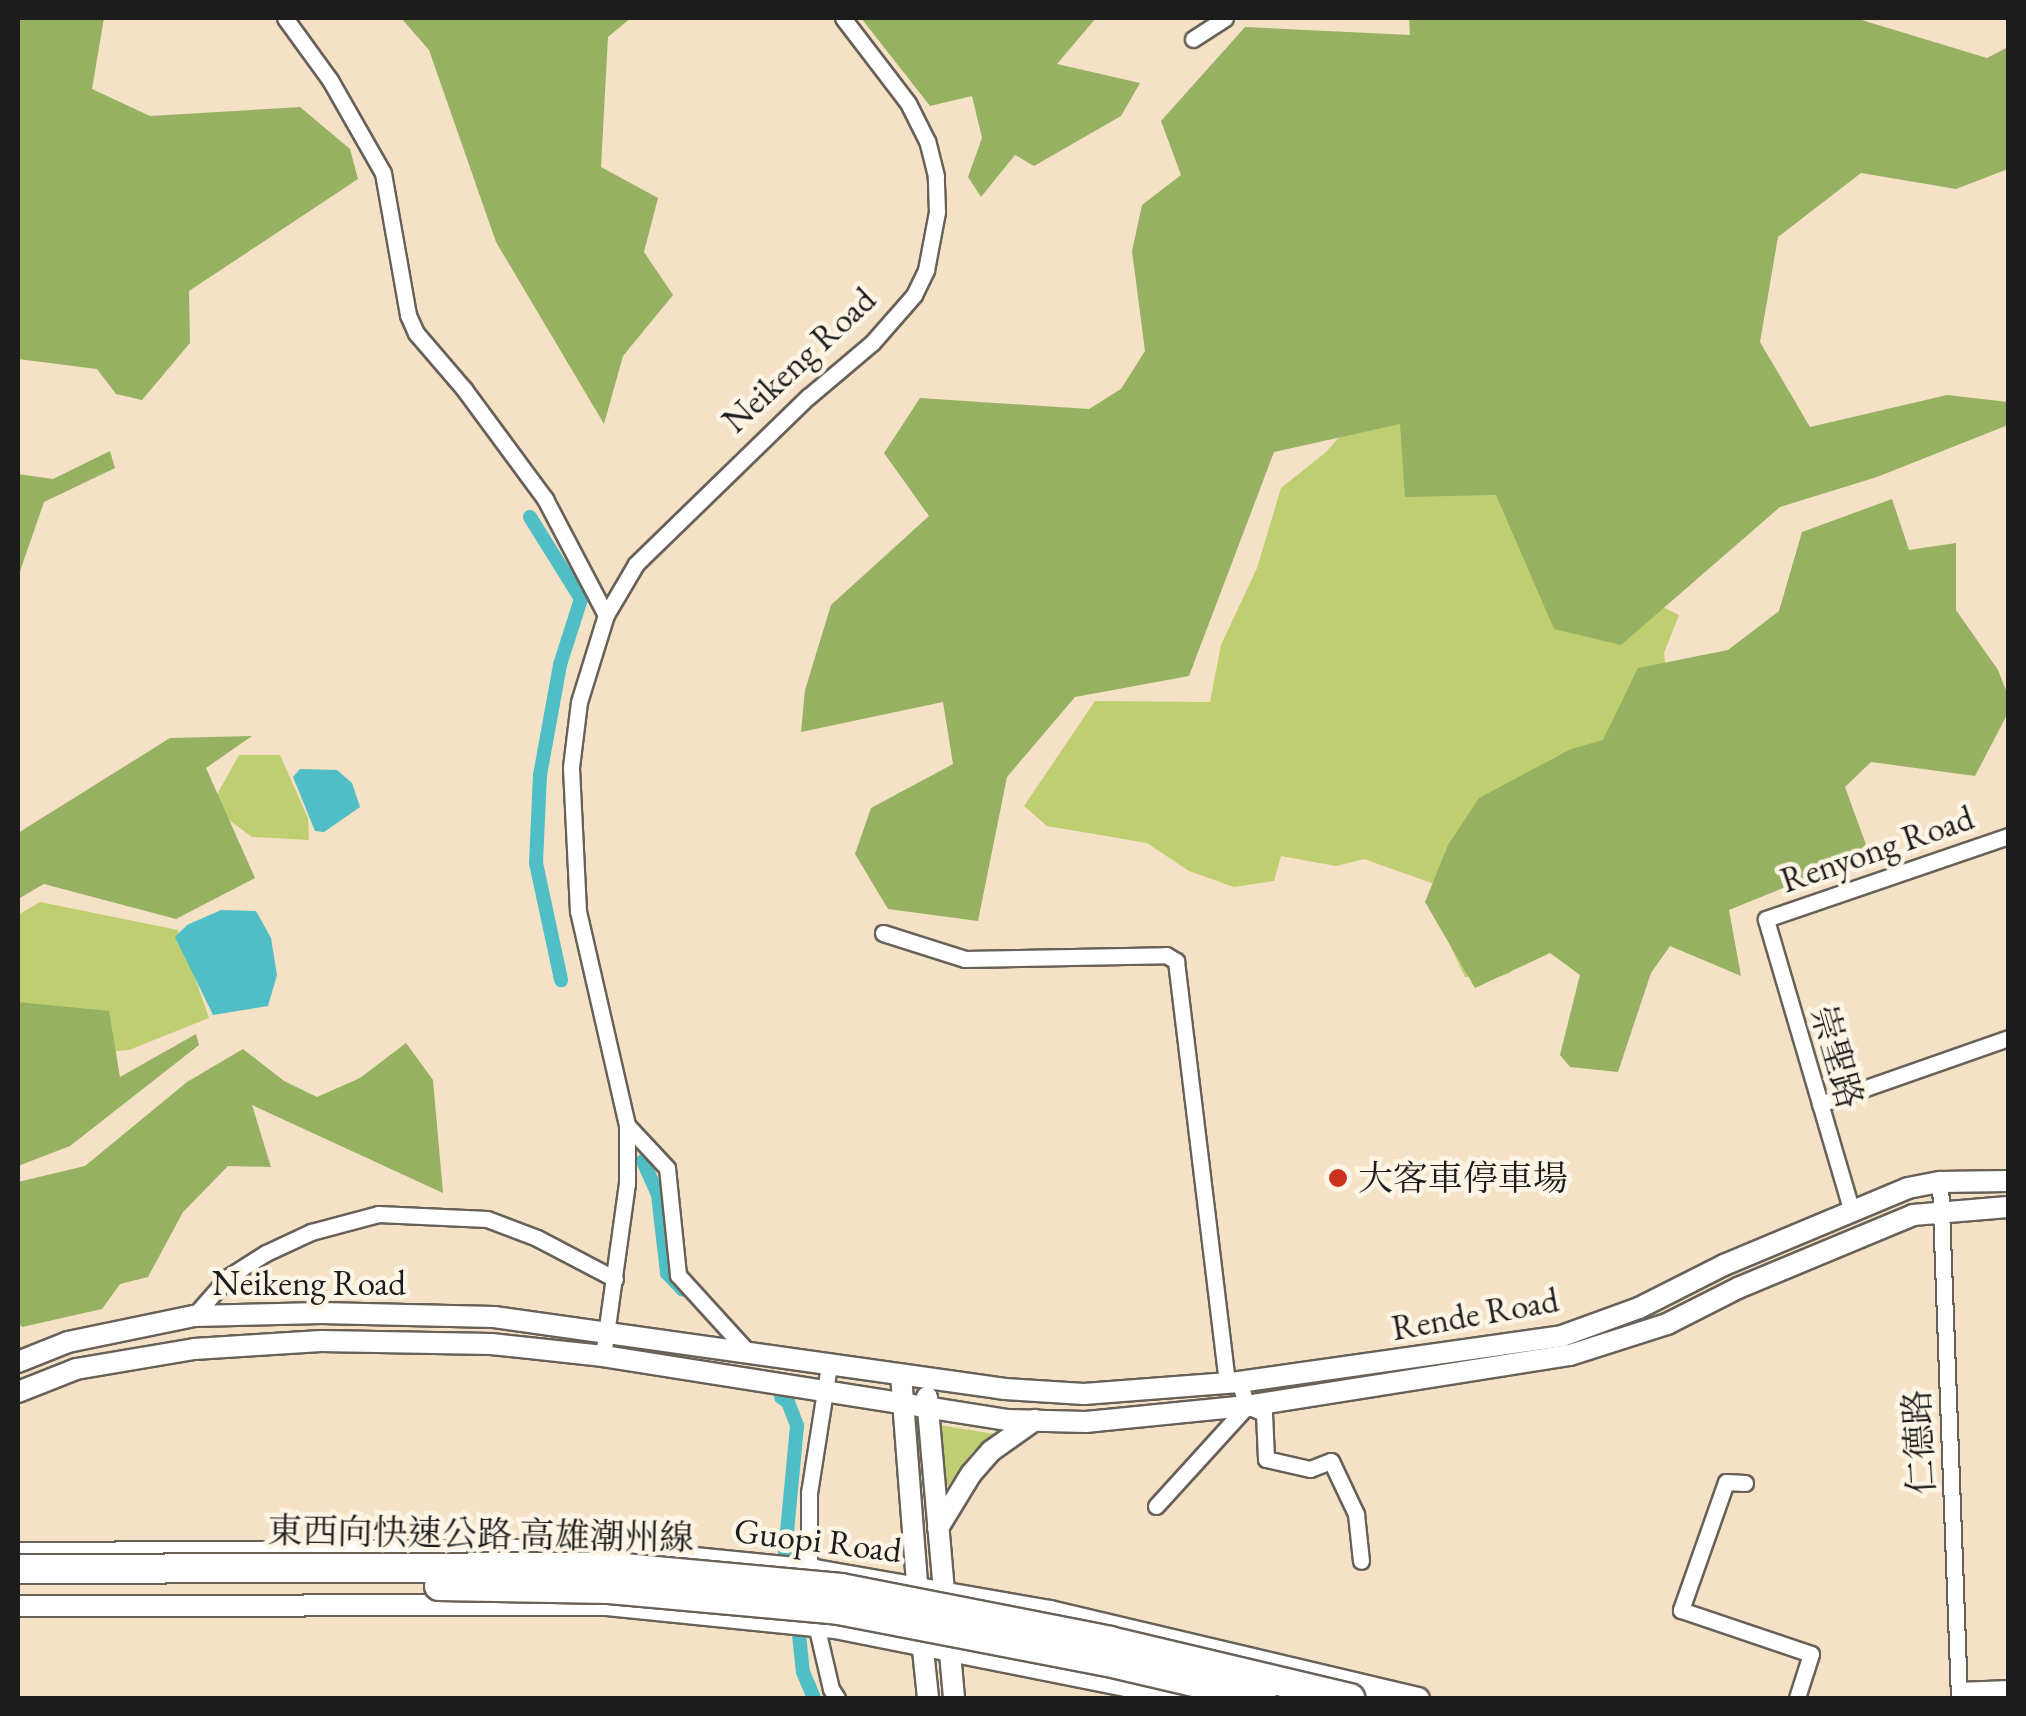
<!DOCTYPE html>
<meta charset="utf-8">
<style>
body{margin:0}
#map{position:relative;width:2026px;height:1716px;overflow:hidden;background:#f5e1c6;font-family:"EB Garamond","Noto Serif TC",serif}
div>[style]{position:absolute}
.green>*{inset:0;background:#bfce70}
.forest>*{inset:0;background:#97b162}
.water>*{inset:0;background:#50bfc5}
.canal>*{height:14px;margin:-7px;padding:0 7px;transform-origin:7px;border-radius:7px;background:#50bfc5}
.roads{filter:drop-shadow(2px 0 #686158) drop-shadow(-2px 0 #686158) drop-shadow(0 2px #686158) drop-shadow(0 -2px #686158)}
.street>*{height:15px;margin:-7.5px;padding:0 7.5px;transform-origin:7.5px;border-radius:7.5px;background:#fff}
.secondary>*{height:20px;margin:-10px;padding:0 10px;transform-origin:10px;border-radius:10px;background:#fff}
.bridges{filter:drop-shadow(2px 0 #686158) drop-shadow(-2px 0 #686158) drop-shadow(0 2px #686158) drop-shadow(0 -2px #686158)}
.highway-bridge>*{height:28px;margin:-14px;padding:0 14px;transform-origin:14px;border-radius:14px;background:#fff}
.dots>*{width:28px;height:28px;translate:-50% -50%;box-sizing:border-box;border:5px solid #fcf5e5;border-radius:50%}
span{translate:-50% -50%;white-space:nowrap;text-align:center;line-height:1.15;-webkit-text-stroke:9px #fcf5e5;paint-order:stroke}
.street-label{font-size:35px;color:#1c1c1c}
.poi-label{font-size:35px;color:#1c1c1c}
.left{translate:0 -50%;text-align:left}
.frame{position:absolute;inset:0;border:20px solid #1c1c1c;pointer-events:none}
</style>
<div id="map">
<div class="green">
<div style="clip-path:polygon(1392px 395px,1641px 596px,1679px 615px,1664px 653px,1667px 678px,1510px 973px,1501px 976px,1465px 977px,1439px 922px,1440px 886px,1364px 859px,1336px 866px,1281px 856px,1274px 881px,1234px 887px,1189px 871px,1147px 843px,1047px 826px,1024px 806px,1095px 701px,1210px 702px,1221px 645px,1257px 568px,1281px 488px,1325px 453px,1361px 413px)"></div>
<div style="clip-path:polygon(239px 755px,280px 755px,308px 818px,309px 840px,252px 837px,229px 820px,215px 798px)"></div>
<div style="clip-path:polygon(40px 902px,178px 930px,209px 1018px,129px 1050px,75px 1054px,18px 1050px,18px 915px)"></div>
<div style="clip-path:polygon(940px 1425px,994px 1434px,972px 1452px,947px 1487px)"></div>
</div>
<div class="forest">
<div style="clip-path:polygon(18px 18px,104px 18px,92px 89px,150px 116px,300px 107px,350px 149px,358px 179px,189px 291px,190px 343px,142px 400px,116px 394px,97px 369px,18px 359px)"></div>
<div style="clip-path:polygon(401px 18px,631px 18px,608px 37px,601px 167px,658px 198px,644px 252px,673px 295px,623px 356px,604px 424px,496px 242px,429px 50px)"></div>
<div style="clip-path:polygon(861px 18px,1096px 18px,1057px 64px,1140px 83px,1121px 116px,1034px 166px,1015px 155px,981px 197px,968px 177px,982px 138px,972px 96px,930px 106px)"></div>
<div style="clip-path:polygon(1409px 18px,1855px 18px,1987px 58px,2008px 47px,2008px 169px,1956px 189px,1861px 173px,1778px 237px,1760px 342px,1810px 427px,1947px 395px,2008px 402px,2008px 425px,1877px 477px,1780px 507px,1621px 645px,1554px 629px,1496px 495px,1405px 497px,1400px 424px,1274px 452px,1189px 676px,1075px 697px,1007px 777px,978px 921px,888px 909px,855px 854px,871px 808px,953px 764px,943px 702px,801px 732px,805px 690px,831px 605px,929px 516px,884px 453px,920px 398px,1089px 409px,1121px 389px,1145px 351px,1132px 251px,1142px 205px,1181px 175px,1161px 121px,1245px 27px,1410px 35px)"></div>
<div style="clip-path:polygon(110px 451px,115px 468px,44px 502px,18px 577px,18px 474px,53px 479px)"></div>
<div style="clip-path:polygon(1892px 499px,1909px 550px,1956px 543px,1956px 610px,1998px 670px,2008px 695px,2008px 713px,1975px 776px,1871px 762px,1845px 787px,1869px 853px,1729px 910px,1741px 976px,1670px 946px,1651px 973px,1618px 1072px,1570px 1067px,1560px 1055px,1580px 975px,1550px 953px,1475px 988px,1425px 902px,1448px 845px,1479px 798px,1571px 749px,1603px 740px,1638px 668px,1728px 650px,1779px 611px,1802px 532px)"></div>
<div style="clip-path:polygon(252px 736px,206px 768px,255px 878px,176px 919px,44px 884px,18px 899px,18px 833px,170px 738px)"></div>
<div style="clip-path:polygon(18px 1002px,109px 1011px,120px 1077px,196px 1034px,199px 1045px,70px 1146px,18px 1166px)"></div>
<div style="clip-path:polygon(406px 1043px,433px 1080px,443px 1193px,252px 1105px,271px 1167px,228px 1166px,183px 1212px,148px 1277px,120px 1284px,102px 1309px,22px 1327px,18px 1323px,18px 1182px,85px 1166px,187px 1082px,243px 1049px,284px 1081px,317px 1097px,360px 1078px)"></div>
</div>
<div class="water">
<div style="clip-path:polygon(300px 769px,337px 770px,352px 783px,360px 807px,324px 832px,315px 831px,293px 777px)"></div>
<div style="clip-path:polygon(221px 910px,256px 911px,271px 938px,277px 975px,268px 1006px,213px 1015px,175px 937px,187px 925px)"></div>
</div>
<div class="canal">
<div style="left:530px;top:517px;width:97px;rotate:58.1deg"></div>
<div style="left:581px;top:599px;width:69px;rotate:107.7deg"></div>
<div style="left:560px;top:665px;width:112px;rotate:100.3deg"></div>
<div style="left:540px;top:775px;width:88px;rotate:92.6deg"></div>
<div style="left:536px;top:863px;width:120px;rotate:77.9deg"></div>
<div style="left:643px;top:1161px;width:37px;rotate:66deg"></div>
<div style="left:658px;top:1195px;width:79px;rotate:83.4deg"></div>
<div style="left:667px;top:1273px;width:23px;rotate:47deg"></div>
<div style="left:781px;top:1397px;width:9px;rotate:36deg"></div>
<div style="left:788px;top:1402px;width:26px;rotate:69deg"></div>
<div style="left:797px;top:1426px;width:127px;rotate:95.4deg"></div>
<div style="left:785px;top:1552px;width:23px;rotate:80deg"></div>
<div style="left:797px;top:1616px;width:56px;rotate:83.9deg"></div>
<div style="left:803px;top:1672px;width:28px;rotate:67deg"></div>
</div>
<div class="roads">
<div class="street">
<div style="left:285px;top:18px;width:77px;rotate:54deg"></div>
<div style="left:330px;top:80px;width:107px;rotate:60.3deg"></div>
<div style="left:383px;top:173px;width:144px;rotate:80deg"></div>
<div style="left:408px;top:315px;width:20px;rotate:66deg"></div>
<div style="left:416px;top:333px;width:74px;rotate:49.4deg"></div>
<div style="left:464px;top:389px;width:137px;rotate:53.6deg"></div>
<div style="left:545px;top:499px;width:131px;rotate:62.3deg"></div>
<div style="left:1193px;top:39px;width:38px;rotate:-33deg"></div>
<div style="left:883px;top:933px;width:86px;rotate:17.6deg"></div>
<div style="left:965px;top:959px;width:201px;rotate:-1.1deg"></div>
<div style="left:1166px;top:955px;width:12px;rotate:31deg"></div>
<div style="left:1176px;top:961px;width:425px;rotate:83.1deg"></div>
<div style="left:1820px;top:1104px;width:199px;rotate:-19.3deg"></div>
<div style="left:627px;top:1125px;width:59px;rotate:47.1deg"></div>
<div style="left:667px;top:1168px;width:108px;rotate:84.1deg"></div>
<div style="left:678px;top:1275px;width:105px;rotate:47.7deg"></div>
<div style="left:1940px;top:1182px;width:516px;rotate:87.89deg"></div>
<div style="left:1852px;top:1212px;width:305px;rotate:-106.4deg"></div>
<div style="left:1766px;top:919px;width:256px;rotate:-18.9deg"></div>
<div style="left:194px;top:1316px;width:52px;rotate:-48.9deg"></div>
<div style="left:228px;top:1277px;width:45px;rotate:-32.3deg"></div>
<div style="left:266px;top:1253px;width:50px;rotate:-25deg"></div>
<div style="left:311px;top:1232px;width:69px;rotate:-15deg"></div>
<div style="left:378px;top:1214px;width:109px;rotate:2.6deg"></div>
<div style="left:487px;top:1219px;width:53px;rotate:20.8deg"></div>
<div style="left:537px;top:1238px;width:88px;rotate:27.7deg"></div>
<div style="left:603px;top:1356px;width:174px;rotate:-82.1deg"></div>
<div style="left:627px;top:1184px;width:59px;rotate:-90deg"></div>
<div style="left:627px;top:1125px;width:220px;rotate:-102.9deg"></div>
<div style="left:578px;top:911px;width:144px;rotate:-92.8deg"></div>
<div style="left:571px;top:767px;width:65px;rotate:-83deg"></div>
<div style="left:579px;top:702px;width:91px;rotate:-72.8deg"></div>
<div style="left:606px;top:615px;width:59px;rotate:-59.5deg"></div>
<div style="left:636px;top:564px;width:240px;rotate:-44.2deg"></div>
<div style="left:808px;top:397px;width:84px;rotate:-40.2deg"></div>
<div style="left:872px;top:343px;width:64px;rotate:-48.8deg"></div>
<div style="left:914px;top:295px;width:28px;rotate:-64deg"></div>
<div style="left:926px;top:270px;width:59px;rotate:-79.3deg"></div>
<div style="left:937px;top:212px;width:36px;rotate:-92deg"></div>
<div style="left:936px;top:176px;width:36px;rotate:-104deg"></div>
<div style="left:927px;top:141px;width:42px;rotate:-116.6deg"></div>
<div style="left:908px;top:103px;width:107px;rotate:-127.4deg"></div>
<div style="left:1247px;top:1406px;width:18px;rotate:22deg"></div>
<div style="left:1264px;top:1413px;width:46px;rotate:87.5deg"></div>
<div style="left:1266px;top:1459px;width:45px;rotate:12.8deg"></div>
<div style="left:1310px;top:1469px;width:22px;rotate:-21deg"></div>
<div style="left:1331px;top:1461px;width:59px;rotate:64.7deg"></div>
<div style="left:1356px;top:1514px;width:47px;rotate:83.9deg"></div>
<div style="left:1745px;top:1483px;width:19px;rotate:-177deg"></div>
<div style="left:1726px;top:1482px;width:136px;rotate:109.4deg"></div>
<div style="left:1681px;top:1610px;width:137px;rotate:18.7deg"></div>
<div style="left:1811px;top:1654px;width:46px;rotate:107.7deg"></div>
<div style="left:1156px;top:1506px;width:135px;rotate:-47.7deg"></div>
<div style="left:1247px;top:1406px;width:25px;rotate:-108deg"></div>
<div style="left:809px;top:1579px;width:86px;rotate:-90deg"></div>
<div style="left:809px;top:1493px;width:130px;rotate:-81.1deg"></div>
<div style="left:814px;top:1616px;width:75px;rotate:76.9deg"></div>
<div style="left:831px;top:1689px;width:11px;rotate:56deg"></div>
<div style="left:1959px;top:1690px;width:49px;rotate:-2.3deg"></div>
</div>
<div class="secondary">
<div style="left:18px;top:1362px;width:54px;rotate:-21.8deg"></div>
<div style="left:68px;top:1342px;width:129px;rotate:-11.7deg"></div>
<div style="left:194px;top:1316px;width:127px;rotate:-1.4deg"></div>
<div style="left:321px;top:1313px;width:173px;rotate:1.3deg"></div>
<div style="left:494px;top:1317px;width:516px;rotate:8.02deg"></div>
<div style="left:1005px;top:1389px;width:79px;rotate:3.6deg"></div>
<div style="left:1084px;top:1394px;width:155px;rotate:-4.4deg"></div>
<div style="left:1239px;top:1382px;width:326px;rotate:-8.1deg"></div>
<div style="left:1562px;top:1336px;width:82px;rotate:-20deg"></div>
<div style="left:1639px;top:1308px;width:95px;rotate:-26.8deg"></div>
<div style="left:1724px;top:1265px;width:199px;rotate:-22.7deg"></div>
<div style="left:1908px;top:1188px;width:33px;rotate:-11deg"></div>
<div style="left:1940px;top:1182px;width:68px;rotate:-0.8deg"></div>
<div style="left:901px;top:1375px;width:224px;rotate:85.6deg"></div>
<div style="left:18px;top:1392px;width:62px;rotate:-21.6deg"></div>
<div style="left:76px;top:1369px;width:120px;rotate:-9.6deg"></div>
<div style="left:194px;top:1349px;width:127px;rotate:-3.6deg"></div>
<div style="left:321px;top:1341px;width:170px;rotate:1deg"></div>
<div style="left:491px;top:1344px;width:113px;rotate:6.1deg"></div>
<div style="left:603px;top:1356px;width:410px;rotate:9deg"></div>
<div style="left:1008px;top:1420px;width:78px;rotate:1.5deg"></div>
<div style="left:1086px;top:1422px;width:162px;rotate:-5.7deg"></div>
<div style="left:1247px;top:1406px;width:327px;rotate:-9deg"></div>
<div style="left:1570px;top:1355px;width:102px;rotate:-17.7deg"></div>
<div style="left:1667px;top:1324px;width:80px;rotate:-26.9deg"></div>
<div style="left:1738px;top:1288px;width:190px;rotate:-22.6deg"></div>
<div style="left:1913px;top:1215px;width:95px;rotate:-4.8deg"></div>
<div style="left:927px;top:1397px;width:206px;rotate:85deg"></div>
<div style="left:938px;top:1528px;width:63px;rotate:-58.6deg"></div>
<div style="left:971px;top:1474px;width:30px;rotate:-49deg"></div>
<div style="left:991px;top:1451px;width:54px;rotate:-35.2deg"></div>
<div style="left:18px;top:1553px;width:596px;rotate:-0.29deg"></div>
<div style="left:614px;top:1550px;width:202px;rotate:5.7deg"></div>
<div style="left:815px;top:1570px;width:239px;rotate:9.9deg"></div>
<div style="left:1050px;top:1611px;width:379px;rotate:13.3deg"></div>
<div style="left:18px;top:1606px;width:589px;rotate:-0.1deg"></div>
<div style="left:607px;top:1605px;width:229px;rotate:5.8deg"></div>
<div style="left:835px;top:1628px;width:356px;rotate:11.3deg"></div>
<div style="left:921px;top:1631px;width:67px;rotate:84deg"></div>
<div style="left:949px;top:1641px;width:57px;rotate:85deg"></div>
</div>
</div>
<div class="bridges">
<div class="highway-bridge">
<div style="left:18px;top:1569px;width:594px;rotate:-0.19deg"></div>
<div style="left:612px;top:1567px;width:230px;rotate:5.2deg"></div>
<div style="left:841px;top:1588px;width:274px;rotate:11.1deg"></div>
<div style="left:1110px;top:1641px;width:247px;rotate:13.4deg"></div>
<div style="left:439px;top:1586px;width:170px;rotate:1deg"></div>
<div style="left:609px;top:1589px;width:230px;rotate:5.2deg"></div>
<div style="left:838px;top:1610px;width:271px;rotate:10.9deg"></div>
<div style="left:1104px;top:1661px;width:162px;rotate:13.2deg"></div>
</div>
</div>
<div class="dots">
<div style="left:1338px;top:1178px;background:#c8321e"></div>
</div>
<div class="street-label">
<span style="left:799px;top:360px;rotate:-43deg">Neikeng Road</span>
<span style="left:1877px;top:849px;rotate:-19deg">Renyong Road</span>
<span style="left:1837px;top:1057px;rotate:74deg">崇聖路</span>
<span style="left:309px;top:1283px">Neikeng Road</span>
<span style="left:1475px;top:1314px;rotate:-10deg">Rende Road</span>
<span style="left:1919px;top:1442px;rotate:-93deg">仁德路</span>
<span style="left:481px;top:1534px;rotate:1deg">東西向快速公路 高雄潮州線</span>
<span style="left:818px;top:1540px;rotate:7deg">Guopi Road</span>
</div>
<div class="poi-label">
<span class="left" style="left:1358px;top:1178px">大客車停車場</span>
</div>
<div class="frame"></div>
</div>
